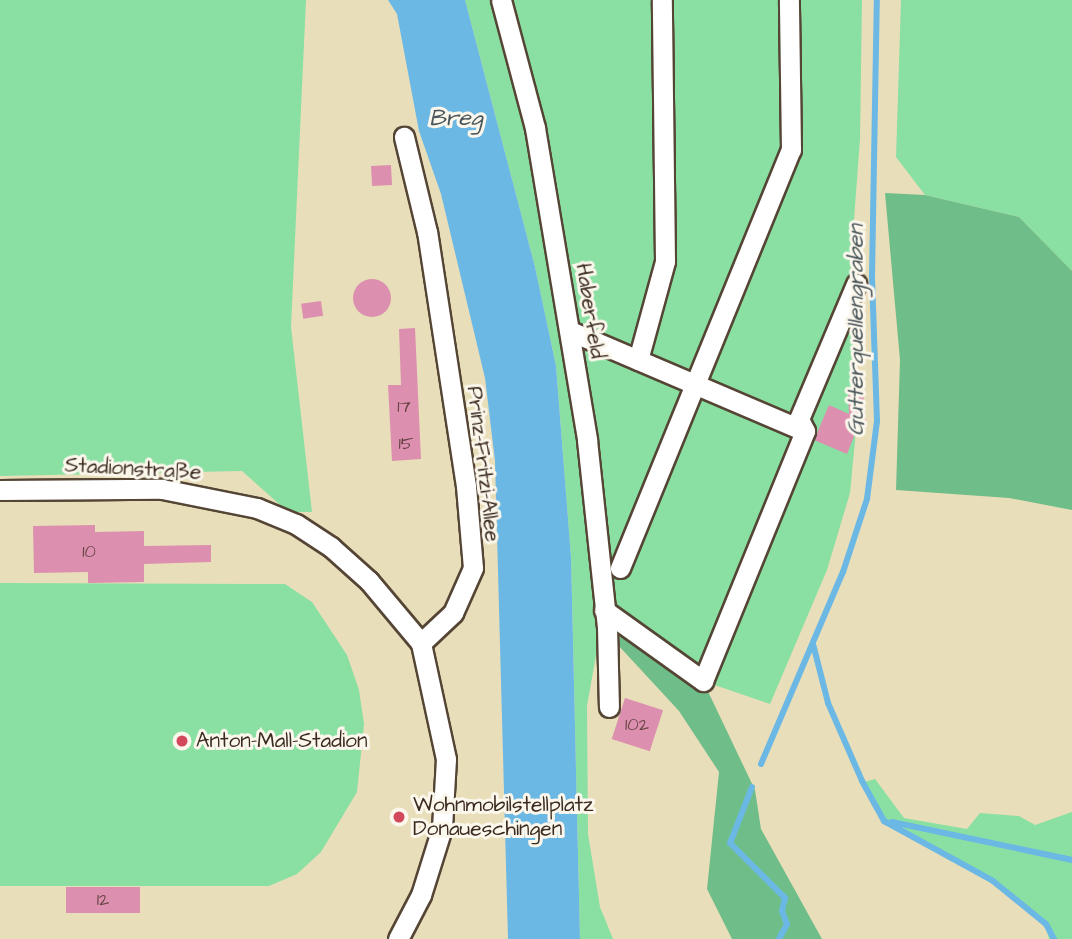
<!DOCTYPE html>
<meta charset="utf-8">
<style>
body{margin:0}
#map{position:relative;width:1072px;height:939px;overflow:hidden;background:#e9deba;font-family:"Architects Daughter",sans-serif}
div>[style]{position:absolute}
.green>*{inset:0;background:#8ae0a3}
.forest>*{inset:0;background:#6fbe89}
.water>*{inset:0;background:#6bb8e5}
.stream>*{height:6px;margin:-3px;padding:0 3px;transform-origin:3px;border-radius:3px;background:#6bb8e5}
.building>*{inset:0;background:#dd8faf;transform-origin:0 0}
.round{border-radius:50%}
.roads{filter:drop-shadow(2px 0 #554535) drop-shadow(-2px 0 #554535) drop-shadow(0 2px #554535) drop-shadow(0 -2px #554535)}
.minor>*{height:19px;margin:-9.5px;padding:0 9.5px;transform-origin:9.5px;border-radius:9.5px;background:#fff}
.dots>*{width:19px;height:19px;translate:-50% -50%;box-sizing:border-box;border:4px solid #fbf7ec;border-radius:50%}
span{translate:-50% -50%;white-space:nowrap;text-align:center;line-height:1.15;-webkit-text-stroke:6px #fbf7ec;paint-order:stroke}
.number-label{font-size:18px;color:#644342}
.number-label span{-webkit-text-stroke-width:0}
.street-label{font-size:21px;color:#3b2a1e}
.poi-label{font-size:21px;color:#3b2a1e}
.left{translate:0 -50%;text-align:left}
.water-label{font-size:23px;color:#49555a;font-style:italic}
</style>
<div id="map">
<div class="green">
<div style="clip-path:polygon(0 0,306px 0,291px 327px,312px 512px,288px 512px,242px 471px,0 476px)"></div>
<div style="clip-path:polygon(465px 0,862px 0,860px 139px,851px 260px,858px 410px,850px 493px,827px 570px,770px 704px,703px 681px,604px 610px,587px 706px,588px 834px,600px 907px,613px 939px,580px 939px,571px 557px,556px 366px,535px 267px)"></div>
<div style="clip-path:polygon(901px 0,1072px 0,1072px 271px,1019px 217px,925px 195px,896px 157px)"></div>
<div style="clip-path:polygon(0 583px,285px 584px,312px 602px,347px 655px,359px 690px,364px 724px,357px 792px,321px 852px,297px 874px,269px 886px,0 886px)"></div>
<div style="clip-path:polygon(875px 779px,904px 818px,967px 829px,980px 813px,1019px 816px,1035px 825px,1072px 812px,1072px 939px,1049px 939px,1045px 925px,991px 883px,883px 822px,861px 783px)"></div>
</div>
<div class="forest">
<div style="clip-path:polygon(885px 193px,925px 195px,1019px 217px,1072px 271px,1072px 510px,1009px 498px,896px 490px,900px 360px)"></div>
<div style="clip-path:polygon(623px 625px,703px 681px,755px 790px,761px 829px,822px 939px,732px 939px,707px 889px,719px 772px,679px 711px,618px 645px)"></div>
</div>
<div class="water">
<div style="clip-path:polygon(388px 0,465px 0,535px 267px,556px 366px,571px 557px,580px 939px,508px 939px,495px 461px,485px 378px,441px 194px,419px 131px,397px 14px)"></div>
</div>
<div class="stream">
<div style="left:813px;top:644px;width:61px;rotate:75.7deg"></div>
<div style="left:828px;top:703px;width:85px;rotate:66.4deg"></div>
<div style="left:862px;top:781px;width:46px;rotate:61.2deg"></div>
<div style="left:884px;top:821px;width:124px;rotate:28.8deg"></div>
<div style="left:993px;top:881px;width:68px;rotate:39.1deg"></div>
<div style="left:1046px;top:924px;width:17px;rotate:62deg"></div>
<div style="left:761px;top:764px;width:209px;rotate:-66.9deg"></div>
<div style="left:843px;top:572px;width:77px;rotate:-71.8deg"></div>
<div style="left:867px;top:499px;width:79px;rotate:-82.7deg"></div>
<div style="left:877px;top:421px;width:145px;rotate:-92deg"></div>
<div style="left:872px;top:276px;width:276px;rotate:-89deg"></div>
<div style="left:752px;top:787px;width:60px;rotate:111.4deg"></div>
<div style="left:730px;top:843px;width:78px;rotate:45deg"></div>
<div style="left:785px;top:898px;width:13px;rotate:103deg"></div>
<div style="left:782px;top:911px;width:14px;rotate:69deg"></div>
<div style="left:787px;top:924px;width:17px;rotate:118deg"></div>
<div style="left:892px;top:822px;width:184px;rotate:11.9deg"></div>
</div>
<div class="building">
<div style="left:391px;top:165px;width:20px;height:20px;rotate:87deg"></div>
<div class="round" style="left:353px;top:279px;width:38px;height:38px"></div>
<div style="left:321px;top:301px;width:15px;height:20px;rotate:82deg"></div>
<div style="clip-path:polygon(415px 328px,421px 459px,392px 461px,388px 385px,401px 385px,399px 329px)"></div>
<div style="clip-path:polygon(863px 389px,866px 427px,859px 424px,847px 454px,814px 440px,829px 405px,849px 414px,848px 391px)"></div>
<div style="clip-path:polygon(95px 525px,95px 532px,144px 531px,144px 546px,211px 545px,211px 562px,144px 564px,144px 582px,88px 583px,88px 572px,34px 573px,33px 526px)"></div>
<div style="left:625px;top:698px;width:40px;height:43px;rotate:18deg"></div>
<div style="left:66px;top:887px;width:74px;height:26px"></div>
</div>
<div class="roads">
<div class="minor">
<div style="left:501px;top:0;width:132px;rotate:75.1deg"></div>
<div style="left:535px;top:128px;width:316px;rotate:80.5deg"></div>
<div style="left:587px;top:440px;width:188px;rotate:83.9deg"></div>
<div style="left:607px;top:627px;width:80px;rotate:88.6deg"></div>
<div style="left:570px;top:331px;width:255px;rotate:23.1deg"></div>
<div style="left:638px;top:360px;width:103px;rotate:-74.7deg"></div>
<div style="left:665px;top:261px;width:261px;rotate:-90.7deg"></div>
<div style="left:0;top:490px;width:162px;rotate:-0.4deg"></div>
<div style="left:162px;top:489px;width:97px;rotate:11.3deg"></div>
<div style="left:257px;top:508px;width:42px;rotate:22.3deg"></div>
<div style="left:296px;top:524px;width:42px;rotate:33.3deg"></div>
<div style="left:331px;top:547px;width:51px;rotate:41.8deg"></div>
<div style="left:369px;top:581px;width:81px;rotate:50deg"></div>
<div style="left:620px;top:568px;width:452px;rotate:-67.8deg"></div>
<div style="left:791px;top:150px;width:150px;rotate:-90.8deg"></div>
<div style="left:604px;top:610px;width:122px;rotate:35.6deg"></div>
<div style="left:703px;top:681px;width:270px;rotate:-67.8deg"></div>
<div style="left:805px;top:431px;width:13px;rotate:-117deg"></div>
<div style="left:799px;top:419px;width:147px;rotate:-67.1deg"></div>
<div style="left:398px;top:939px;width:50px;rotate:-62.4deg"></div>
<div style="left:421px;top:895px;width:70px;rotate:-72.6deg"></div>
<div style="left:442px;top:828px;width:69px;rotate:-86.7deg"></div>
<div style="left:446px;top:759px;width:119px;rotate:-102.2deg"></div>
<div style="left:421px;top:643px;width:44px;rotate:-43.2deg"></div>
<div style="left:453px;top:613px;width:49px;rotate:-66deg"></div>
<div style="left:473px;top:568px;width:82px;rotate:-94.9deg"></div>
<div style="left:466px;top:486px;width:257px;rotate:-98.7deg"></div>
<div style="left:427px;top:232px;width:98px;rotate:-103.6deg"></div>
</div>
</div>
<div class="dots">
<div style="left:182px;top:741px;background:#d1495b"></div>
<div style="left:399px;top:817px;background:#d1495b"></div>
</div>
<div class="number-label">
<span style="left:404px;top:407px">17</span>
<span style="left:406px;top:444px">15</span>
<span style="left:89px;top:552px">10</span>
<span style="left:637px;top:725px">102</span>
<span style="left:103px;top:900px">12</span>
</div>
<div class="street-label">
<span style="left:590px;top:311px;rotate:81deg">Haberfeld</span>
<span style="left:483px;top:464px;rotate:83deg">Prinz-Fritzi-Allee</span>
<span style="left:133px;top:469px;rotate:3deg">Stadionstraße</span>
</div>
<div class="poi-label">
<span class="left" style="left:196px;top:741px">Anton-Mall-Stadion</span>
<span class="left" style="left:413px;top:817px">Wohnmobilstellplatz<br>Donaueschingen</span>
</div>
<div class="water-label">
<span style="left:456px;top:118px">Breg</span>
<span style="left:856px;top:330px;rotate:-90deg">Gutterquellengraben</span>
</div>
</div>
